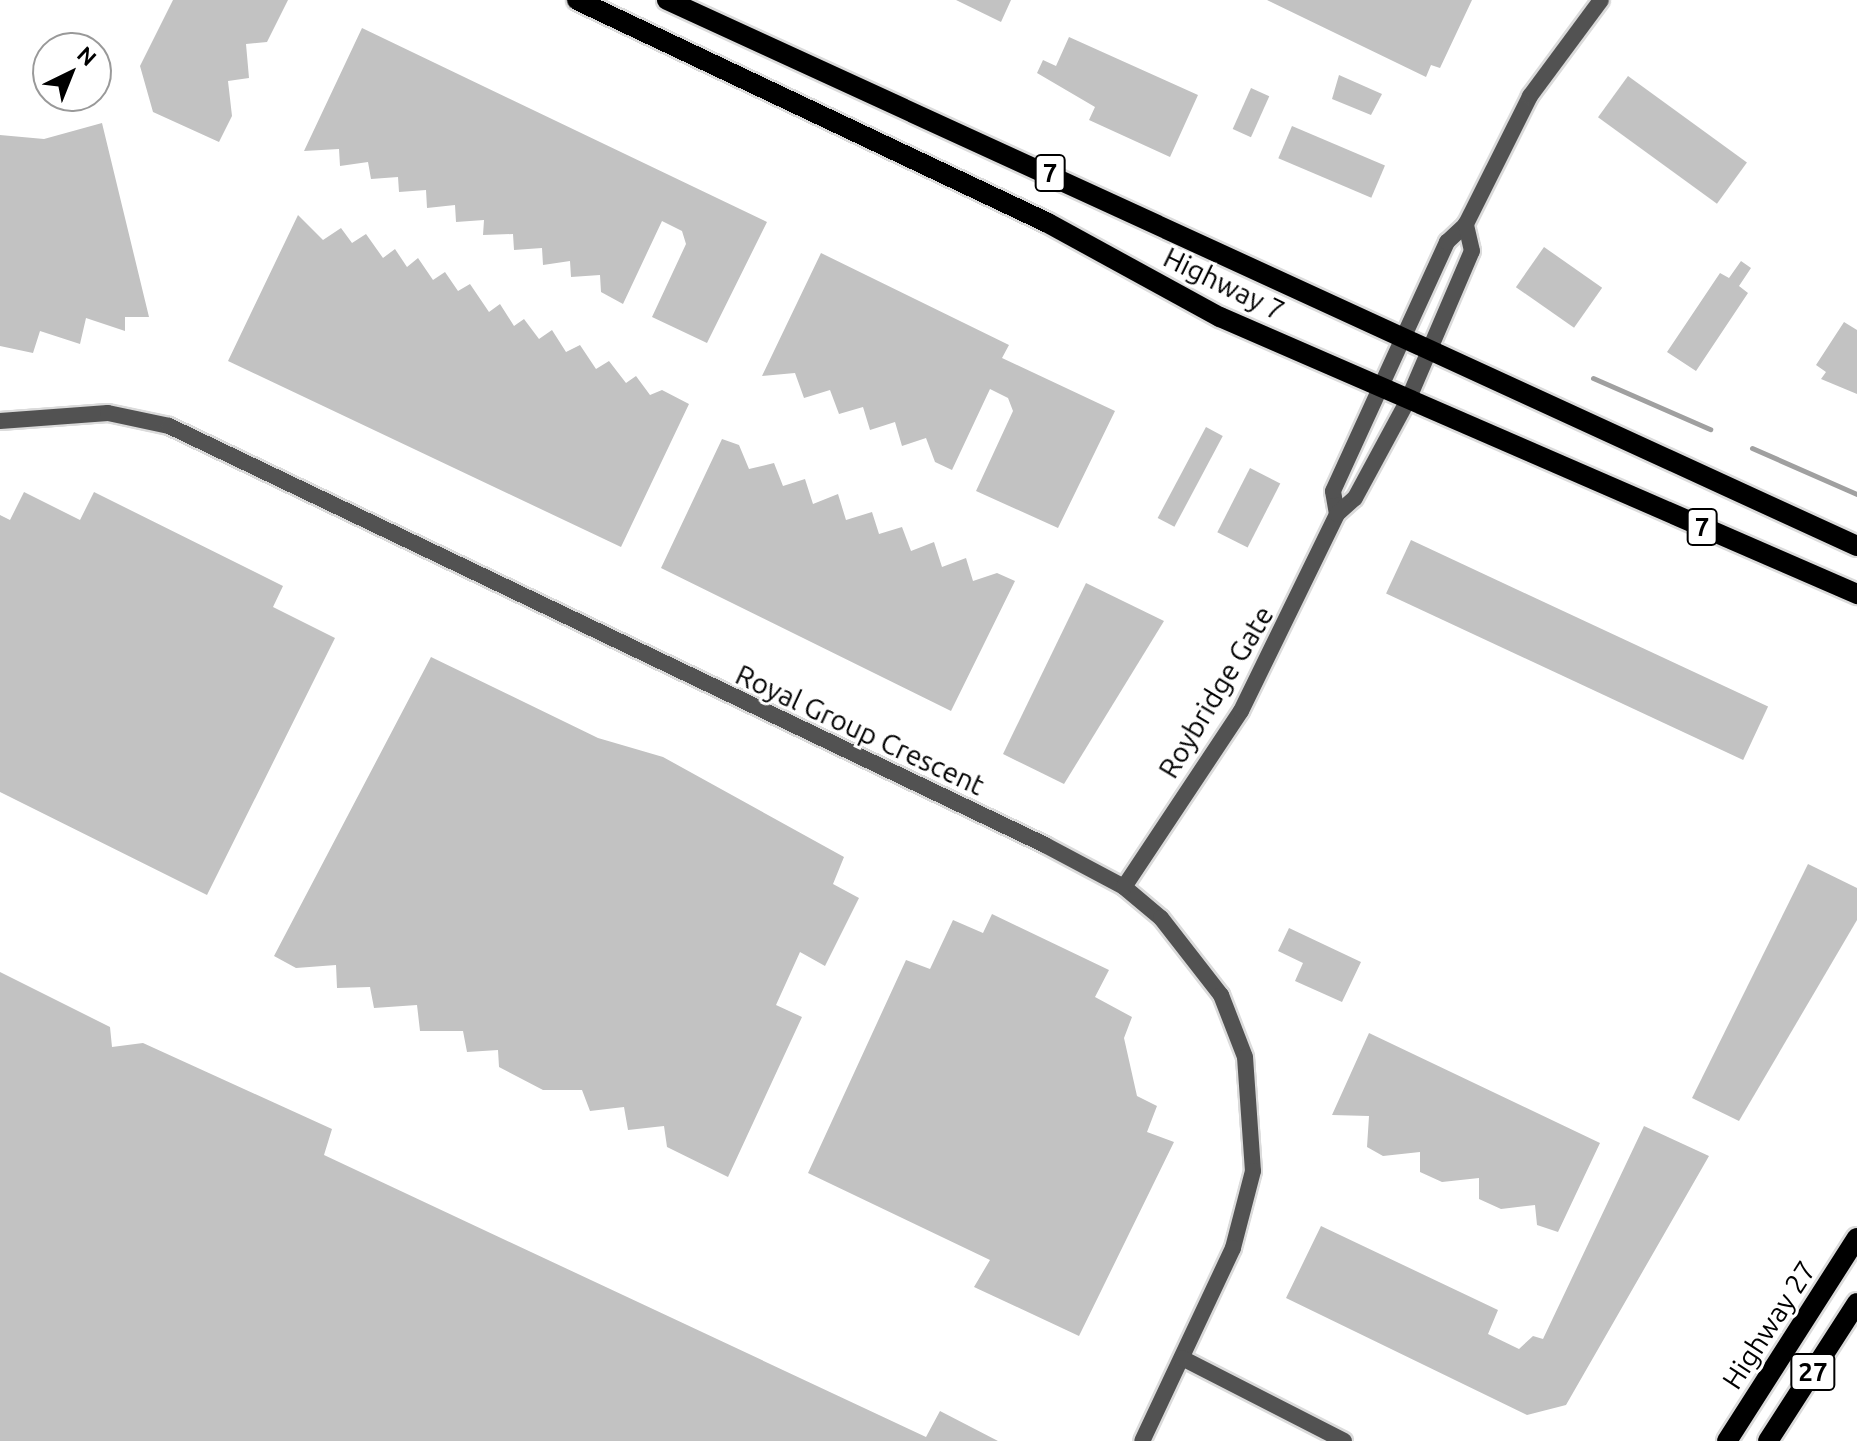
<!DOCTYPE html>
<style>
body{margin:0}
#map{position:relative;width:1857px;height:1441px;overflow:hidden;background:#fff;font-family:Ubuntu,sans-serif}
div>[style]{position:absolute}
.stream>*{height:5px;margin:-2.5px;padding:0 2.5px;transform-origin:2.5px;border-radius:2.5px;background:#a0a0a0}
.building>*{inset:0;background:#c2c2c2;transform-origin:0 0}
.roads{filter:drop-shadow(2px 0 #dbdbdb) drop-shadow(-2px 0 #dbdbdb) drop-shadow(0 2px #dbdbdb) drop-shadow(0 -2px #dbdbdb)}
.minor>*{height:16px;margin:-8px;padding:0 8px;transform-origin:8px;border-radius:8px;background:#525252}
.primary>*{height:20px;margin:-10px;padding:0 10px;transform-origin:10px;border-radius:10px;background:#000}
span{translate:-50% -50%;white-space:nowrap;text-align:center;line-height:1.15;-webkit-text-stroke:6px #fff;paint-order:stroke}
.shield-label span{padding:2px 6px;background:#fff;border:2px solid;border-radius:6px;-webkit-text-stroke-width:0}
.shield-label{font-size:26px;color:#000;font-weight:700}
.street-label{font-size:28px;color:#000}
.north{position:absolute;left:32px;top:32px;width:80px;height:80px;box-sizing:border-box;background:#fff;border:2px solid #999;border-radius:50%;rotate:43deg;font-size:22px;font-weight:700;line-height:32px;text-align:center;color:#000}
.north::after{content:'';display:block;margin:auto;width:28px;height:36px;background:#000;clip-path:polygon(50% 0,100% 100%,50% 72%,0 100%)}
</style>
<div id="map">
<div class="stream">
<div style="left:1593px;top:378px;width:128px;rotate:23.6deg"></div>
<div style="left:1752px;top:448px;width:115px;rotate:23.7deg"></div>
</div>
<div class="building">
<div style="clip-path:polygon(173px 0,288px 0,267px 42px,246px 44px,249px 78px,228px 81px,232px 116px,219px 142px,153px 112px,140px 66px)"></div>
<div style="clip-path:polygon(956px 0,1011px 0,1001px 22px)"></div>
<div style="clip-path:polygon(1267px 0,1472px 0,1440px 68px,1431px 65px,1426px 77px)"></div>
<div style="clip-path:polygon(362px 28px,767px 222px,707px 343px,652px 317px,686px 244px,682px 231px,662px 221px,623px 304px,601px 292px,600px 275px,571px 277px,570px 261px,543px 265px,542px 248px,514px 250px,513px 234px,483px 235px,484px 220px,456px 222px,455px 205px,427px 208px,426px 190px,399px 192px,398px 177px,371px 179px,368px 162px,340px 166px,339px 149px,304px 151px)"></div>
<div style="clip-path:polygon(1069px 37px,1198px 95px,1170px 157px,1089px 120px,1095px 107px,1037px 73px,1043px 60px,1056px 66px)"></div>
<div style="clip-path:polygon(1339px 75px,1382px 94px,1371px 115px,1332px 99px)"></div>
<div style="left:1628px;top:76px;width:147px;height:51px;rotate:36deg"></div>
<div style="left:1251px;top:88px;width:20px;height:45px;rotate:24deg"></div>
<div style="clip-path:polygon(102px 123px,149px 317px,125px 317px,125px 331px,86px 318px,80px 344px,40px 331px,33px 353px,0 346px,0 135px,44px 139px)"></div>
<div style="left:1292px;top:126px;width:101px;height:35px;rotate:23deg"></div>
<div style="clip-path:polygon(298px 215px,323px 240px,341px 228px,352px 243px,366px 234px,383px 258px,395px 249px,407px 267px,418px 258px,433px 280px,445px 272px,458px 291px,470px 284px,489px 312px,500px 304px,514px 326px,524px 319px,539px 339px,552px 330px,566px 352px,580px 345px,596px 369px,609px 361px,626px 383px,636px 376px,650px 395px,662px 390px,689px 404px,621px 547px,228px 361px)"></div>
<div style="left:1544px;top:247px;width:71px;height:49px;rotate:35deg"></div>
<div style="clip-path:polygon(821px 253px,1009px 345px,1002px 358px,1115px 411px,1058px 528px,976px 491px,1013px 411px,1008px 398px,990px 389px,952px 470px,935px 462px,926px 438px,902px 446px,895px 422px,870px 430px,863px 407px,839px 414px,830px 390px,804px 398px,795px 373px,762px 376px)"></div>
<div style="clip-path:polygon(1741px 261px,1751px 268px,1739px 286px,1748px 293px,1696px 371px,1667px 352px,1720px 273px,1729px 278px)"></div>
<div style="clip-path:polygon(1844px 322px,1857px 330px,1857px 394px,1821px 379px,1826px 372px,1816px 365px)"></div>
<div style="left:1206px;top:427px;width:19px;height:103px;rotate:28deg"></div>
<div style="clip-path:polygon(722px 439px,739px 445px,749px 469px,774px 463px,783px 486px,805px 479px,813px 504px,838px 494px,846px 520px,872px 512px,879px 534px,902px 527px,911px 551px,934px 542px,942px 567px,966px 558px,973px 581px,997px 573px,1015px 581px,951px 711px,661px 568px)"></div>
<div style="left:1250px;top:468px;width:34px;height:72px;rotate:27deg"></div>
<div style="clip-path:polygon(24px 492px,80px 520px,94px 492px,283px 586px,273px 607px,335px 638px,207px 895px,0 792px,0 515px,10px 520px)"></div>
<div style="left:1411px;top:540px;width:394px;height:59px;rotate:25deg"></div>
<div style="clip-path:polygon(1086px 583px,1164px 621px,1064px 784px,1003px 754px)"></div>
<div style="clip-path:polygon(431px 657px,598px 738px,663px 757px,844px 857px,833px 884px,859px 898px,825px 966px,800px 952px,776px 1005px,802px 1017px,728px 1177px,667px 1147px,664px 1126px,628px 1130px,624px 1107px,590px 1111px,582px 1090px,543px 1090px,499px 1067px,498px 1050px,467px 1052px,463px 1031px,420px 1031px,417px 1005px,374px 1008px,370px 987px,337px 988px,336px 965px,296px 968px,274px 956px)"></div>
<div style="clip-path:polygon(1808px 864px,1857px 888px,1857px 920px,1739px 1121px,1692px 1098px)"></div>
<div style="clip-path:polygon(992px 914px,1109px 970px,1095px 997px,1132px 1017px,1124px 1038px,1137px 1096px,1157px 1106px,1147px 1132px,1174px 1142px,1079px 1336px,974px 1287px,990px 1260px,808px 1173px,906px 960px,930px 969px,953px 920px,983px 933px)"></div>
<div style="clip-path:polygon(1289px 928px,1361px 962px,1342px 1002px,1295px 981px,1303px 963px,1278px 951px)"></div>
<div style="clip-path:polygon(0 972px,110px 1027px,112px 1047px,143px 1043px,332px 1129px,324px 1155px,926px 1437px,940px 1411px,998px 1441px,0 1441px)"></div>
<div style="clip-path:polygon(1369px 1033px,1600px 1143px,1558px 1232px,1537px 1225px,1535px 1205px,1501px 1209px,1479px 1199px,1479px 1178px,1442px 1182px,1420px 1172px,1420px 1152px,1383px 1156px,1367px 1147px,1369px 1116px,1332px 1115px)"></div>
<div style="clip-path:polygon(1644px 1126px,1709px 1156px,1566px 1405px,1527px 1415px,1286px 1298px,1321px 1226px,1498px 1310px,1488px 1334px,1519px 1349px,1533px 1336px,1543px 1339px)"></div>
</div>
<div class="roads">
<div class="minor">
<div style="left:0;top:421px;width:108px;rotate:-4.2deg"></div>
<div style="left:108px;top:413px;width:62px;rotate:12deg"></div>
<div style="left:169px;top:426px;width:971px;rotate:25.56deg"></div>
<div style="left:1045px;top:845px;width:89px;rotate:28deg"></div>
<div style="left:1124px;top:887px;width:48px;rotate:40deg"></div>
<div style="left:1161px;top:918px;width:98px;rotate:52.1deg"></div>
<div style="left:1221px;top:995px;width:66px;rotate:68.8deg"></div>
<div style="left:1245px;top:1057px;width:114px;rotate:86deg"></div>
<div style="left:1253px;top:1171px;width:80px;rotate:104.6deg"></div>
<div style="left:1233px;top:1248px;width:213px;rotate:115.2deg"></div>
<div style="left:1337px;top:514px;width:23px;rotate:-100deg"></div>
<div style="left:1333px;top:491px;width:274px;rotate:-65.4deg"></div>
<div style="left:1447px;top:242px;width:26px;rotate:-43deg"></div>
<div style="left:1466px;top:224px;width:143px;rotate:-63.4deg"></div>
<div style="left:1530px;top:96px;width:119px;rotate:-53.5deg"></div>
<div style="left:1124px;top:887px;width:211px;rotate:-56.4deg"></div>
<div style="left:1241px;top:711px;width:219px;rotate:-64deg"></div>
<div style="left:1337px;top:514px;width:24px;rotate:-42deg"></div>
<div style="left:1355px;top:498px;width:111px;rotate:-61.6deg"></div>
<div style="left:1408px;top:400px;width:162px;rotate:-66.8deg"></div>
<div style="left:1472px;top:251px;width:28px;rotate:-103deg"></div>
<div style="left:1182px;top:1358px;width:182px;rotate:27.1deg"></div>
</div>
<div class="primary">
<div style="left:577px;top:0;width:521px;rotate:25.34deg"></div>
<div style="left:1048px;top:223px;width:196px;rotate:28.7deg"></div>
<div style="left:1220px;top:317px;width:695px;rotate:23.5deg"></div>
<div style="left:667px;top:0;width:1309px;rotate:24.65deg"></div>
<div style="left:1727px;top:1441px;width:241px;rotate:-57.4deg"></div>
<div style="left:1768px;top:1441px;width:164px;rotate:-57.2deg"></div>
</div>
</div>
<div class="shield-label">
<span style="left:1050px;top:173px">7</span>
<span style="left:1702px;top:527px">7</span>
<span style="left:1813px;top:1372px">27</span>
</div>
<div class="street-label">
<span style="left:1224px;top:284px;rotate:26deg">Highway 7</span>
<span style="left:1216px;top:692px;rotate:-59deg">Roybridge Gate</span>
<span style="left:860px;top:730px;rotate:25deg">Royal Group Crescent</span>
<span style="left:1769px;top:1325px;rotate:-57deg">Highway 27</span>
</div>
<div class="north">N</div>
</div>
